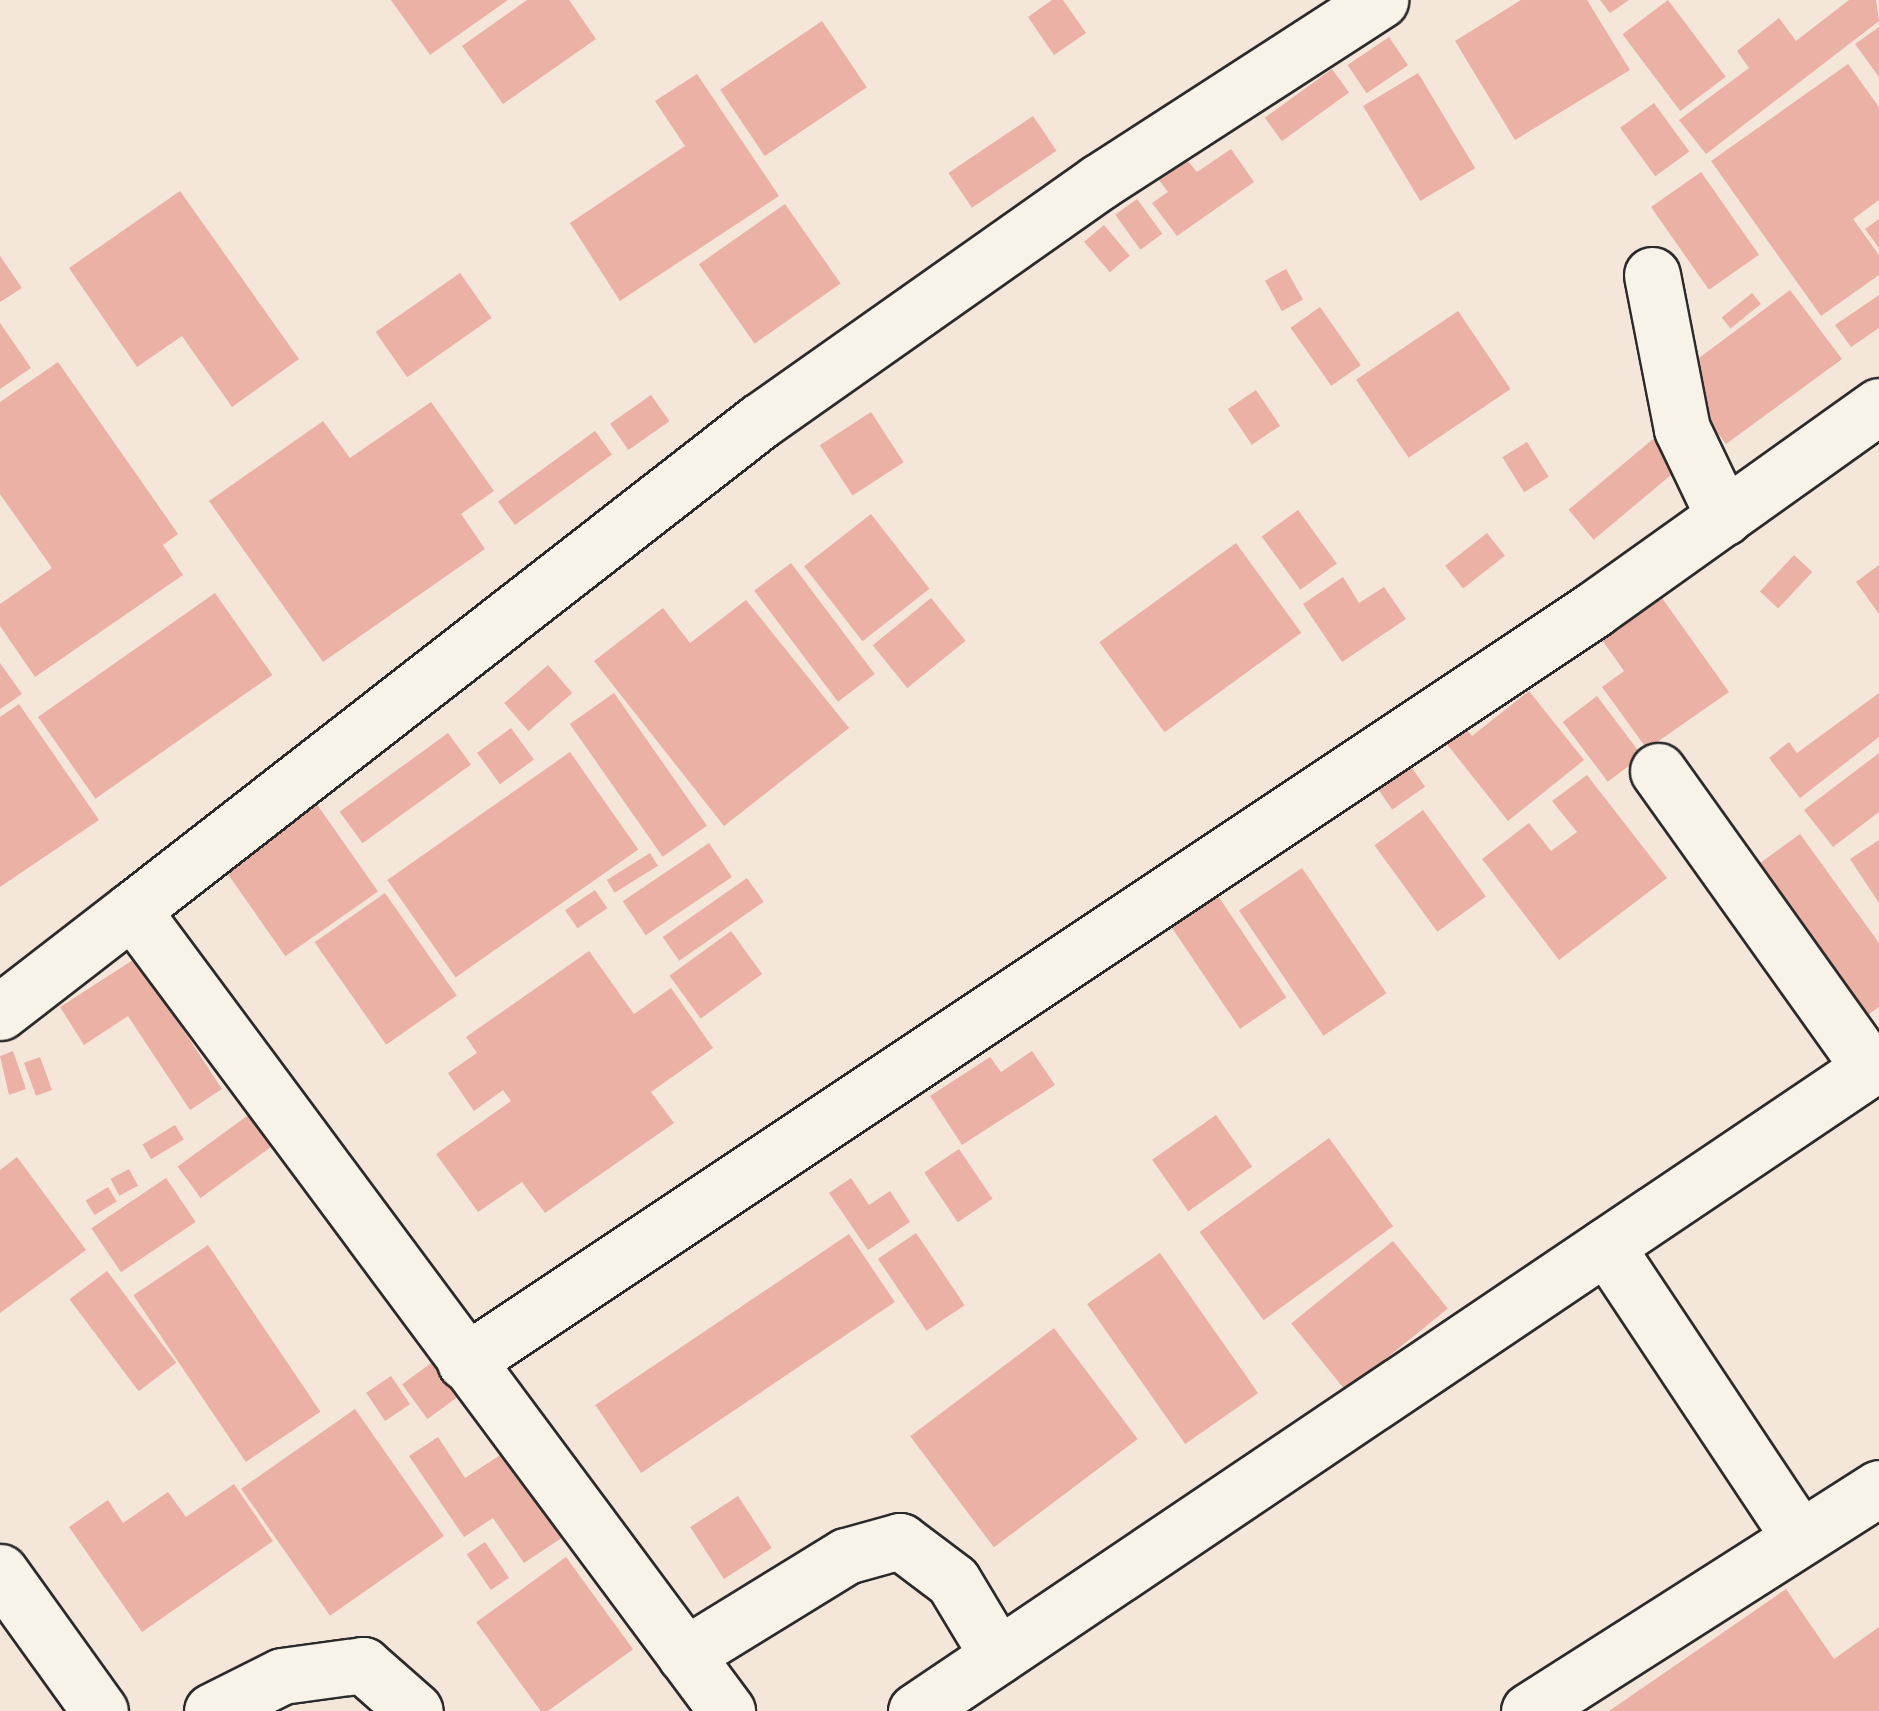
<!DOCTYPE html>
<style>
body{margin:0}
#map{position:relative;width:1879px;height:1711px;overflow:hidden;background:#f5e6da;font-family:Dekko,sans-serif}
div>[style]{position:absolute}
.building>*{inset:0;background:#ebb1a4;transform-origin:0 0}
.roads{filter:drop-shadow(2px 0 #2b2b2b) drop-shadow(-2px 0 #2b2b2b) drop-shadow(0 2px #2b2b2b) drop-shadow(0 -2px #2b2b2b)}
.minor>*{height:55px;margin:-27.5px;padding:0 27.5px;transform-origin:27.5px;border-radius:27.5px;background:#f7f3e8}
span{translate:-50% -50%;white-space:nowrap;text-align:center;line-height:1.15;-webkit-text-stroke:9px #f7f3e8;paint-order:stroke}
</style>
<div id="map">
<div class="building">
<div style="clip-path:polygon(391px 0,508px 0,430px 55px)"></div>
<div style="clip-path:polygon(527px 0,569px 0,596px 39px,503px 104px,462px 46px)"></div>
<div style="clip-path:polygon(1052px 0,1063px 0,1086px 33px,1054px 55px,1028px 17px)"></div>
<div style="clip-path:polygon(1521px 0,1587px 0,1630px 70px,1515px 140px,1455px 41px)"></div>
<div style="clip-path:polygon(1600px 0,1629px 0,1610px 13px)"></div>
<div style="left:1668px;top:0;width:96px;height:57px;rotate:53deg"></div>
<div style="clip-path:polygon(1849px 0,1876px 0,1879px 21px,1706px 154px,1679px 120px,1749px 68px,1737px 51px,1779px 18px,1796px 41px)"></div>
<div style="left:822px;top:21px;width:80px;height:123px;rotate:56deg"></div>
<div style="clip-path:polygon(1879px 27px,1879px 77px,1855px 44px)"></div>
<div style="left:1389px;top:37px;width:34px;height:50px;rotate:56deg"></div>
<div style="clip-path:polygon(1848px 64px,1879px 107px,1879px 200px,1853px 219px,1879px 255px,1879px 275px,1821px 316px,1711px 161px)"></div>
<div style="left:1332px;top:69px;width:29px;height:83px;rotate:54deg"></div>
<div style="left:1418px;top:73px;width:111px;height:64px;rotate:59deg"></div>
<div style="clip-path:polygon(697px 74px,779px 196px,620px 301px,570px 223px,685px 146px,655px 101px)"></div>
<div style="left:1654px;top:103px;width:60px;height:42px;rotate:54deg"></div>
<div style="left:1033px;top:116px;width:42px;height:102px;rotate:56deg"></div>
<div style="clip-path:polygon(1231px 149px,1254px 182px,1177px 236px,1152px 203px,1168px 192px,1159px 180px,1187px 160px,1197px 172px)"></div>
<div style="left:1701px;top:172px;width:101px;height:61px;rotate:55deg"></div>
<div style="clip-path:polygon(180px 191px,299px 359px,232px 407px,182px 336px,137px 367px,69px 268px)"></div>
<div style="left:1137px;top:199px;width:43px;height:27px;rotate:54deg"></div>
<div style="left:785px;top:204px;width:97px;height:105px;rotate:55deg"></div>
<div style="clip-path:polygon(1879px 219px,1879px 248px,1865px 229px)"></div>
<div style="left:1104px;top:225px;width:40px;height:26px;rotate:50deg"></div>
<div style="clip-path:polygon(0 256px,22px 288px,0 302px)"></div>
<div style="left:1286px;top:269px;width:35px;height:24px;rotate:61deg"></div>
<div style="left:460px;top:273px;width:55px;height:103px;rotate:55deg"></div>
<div style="clip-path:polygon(1790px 290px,1842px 359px,1726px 444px,1681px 385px,1701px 370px,1695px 361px)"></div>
<div style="left:1752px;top:293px;width:14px;height:39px;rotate:51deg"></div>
<div style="clip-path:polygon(1879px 295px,1879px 328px,1851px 347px,1835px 325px)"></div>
<div style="left:1320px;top:307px;width:71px;height:36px;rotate:55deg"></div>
<div style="left:1458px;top:311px;width:94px;height:123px;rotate:56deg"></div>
<div style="clip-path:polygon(0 323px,31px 368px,0 389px)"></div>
<div style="clip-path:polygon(58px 362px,178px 534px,163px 545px,183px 575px,35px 677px,0 626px,0 604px,52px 568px,0 494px,0 402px)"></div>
<div style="left:1256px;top:390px;width:43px;height:34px;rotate:56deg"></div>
<div style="left:651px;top:395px;width:32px;height:50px;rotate:55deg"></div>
<div style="clip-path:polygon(431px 402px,494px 491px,461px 514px,485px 549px,323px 662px,209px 501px,323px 421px,350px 458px)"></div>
<div style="left:871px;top:412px;width:60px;height:61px;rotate:57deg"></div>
<div style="left:595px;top:431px;width:29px;height:120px;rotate:54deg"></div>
<div style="left:1659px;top:434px;width:39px;height:118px;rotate:50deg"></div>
<div style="left:1527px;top:442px;width:41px;height:29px;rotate:58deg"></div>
<div style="left:1298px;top:510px;width:66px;height:45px;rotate:54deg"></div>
<div style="left:871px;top:514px;width:95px;height:85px;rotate:52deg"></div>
<div style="left:1487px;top:533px;width:29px;height:53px;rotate:52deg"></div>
<div style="left:1236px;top:543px;width:111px;height:169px;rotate:54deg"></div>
<div style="left:1794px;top:555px;width:25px;height:50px;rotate:43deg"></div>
<div style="left:791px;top:563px;width:139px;height:46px;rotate:53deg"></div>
<div style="clip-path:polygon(1879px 565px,1879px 614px,1856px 582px)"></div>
<div style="clip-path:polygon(1343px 577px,1359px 603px,1384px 587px,1406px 619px,1342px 662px,1303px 604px)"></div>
<div style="left:215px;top:593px;width:100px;height:216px;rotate:55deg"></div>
<div style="left:931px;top:598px;width:55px;height:75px;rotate:51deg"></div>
<div style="clip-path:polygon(1662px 598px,1729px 692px,1647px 749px,1602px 687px,1624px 671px,1602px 640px)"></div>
<div style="clip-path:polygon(746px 600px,849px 728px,724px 826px,594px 661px,663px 608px,690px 643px)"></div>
<div style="clip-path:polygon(0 663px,22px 694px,0 709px)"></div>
<div style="left:548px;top:665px;width:37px;height:58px;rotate:49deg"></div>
<div style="clip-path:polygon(1529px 691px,1584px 760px,1508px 821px,1438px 733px,1458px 718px,1472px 736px)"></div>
<div style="left:614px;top:693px;width:162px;height:54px;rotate:55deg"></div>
<div style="clip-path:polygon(1879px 693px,1879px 737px,1800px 798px,1769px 758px,1789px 742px,1797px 753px)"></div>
<div style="left:1597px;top:696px;width:75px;height:43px;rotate:53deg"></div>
<div style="clip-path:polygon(19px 704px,99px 820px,0 887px,0 717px)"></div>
<div style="left:511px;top:728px;width:39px;height:42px;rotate:54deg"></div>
<div style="left:448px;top:733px;width:39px;height:134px;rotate:54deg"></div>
<div style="left:570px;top:752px;width:119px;height:223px;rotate:55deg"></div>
<div style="clip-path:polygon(1879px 753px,1879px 812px,1833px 847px,1804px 810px)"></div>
<div style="left:1405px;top:758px;width:35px;height:40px;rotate:55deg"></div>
<div style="clip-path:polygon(1587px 775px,1667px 878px,1559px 960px,1482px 859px,1529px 823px,1551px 851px,1577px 832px,1552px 801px)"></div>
<div style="left:316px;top:803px;width:108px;height:113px;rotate:55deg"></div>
<div style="left:1423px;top:810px;width:107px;height:60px;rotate:54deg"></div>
<div style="clip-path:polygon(1800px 834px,1879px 943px,1879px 1007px,1854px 1025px,1745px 874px)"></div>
<div style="clip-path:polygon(1879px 840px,1879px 903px,1850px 859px)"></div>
<div style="left:709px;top:843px;width:41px;height:104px;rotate:56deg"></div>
<div style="left:650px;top:853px;width:15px;height:51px;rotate:58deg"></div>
<div style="left:1302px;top:868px;width:151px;height:76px;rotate:56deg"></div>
<div style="left:747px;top:878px;width:29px;height:103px;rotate:55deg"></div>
<div style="left:595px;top:890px;width:22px;height:36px;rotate:56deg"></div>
<div style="left:385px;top:893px;width:125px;height:86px;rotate:55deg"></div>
<div style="left:1216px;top:893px;width:126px;height:56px;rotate:56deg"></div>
<div style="left:731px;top:931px;width:53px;height:76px;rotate:54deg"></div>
<div style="clip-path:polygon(589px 951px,634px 1014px,671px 988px,713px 1048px,651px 1092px,674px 1123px,545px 1213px,522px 1182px,478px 1212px,436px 1154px,511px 1101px,503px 1090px,474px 1111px,448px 1073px,477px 1053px,466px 1037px)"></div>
<div style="clip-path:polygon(136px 958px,222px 1089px,190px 1110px,128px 1016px,84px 1045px,60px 1007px)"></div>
<div style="clip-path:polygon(13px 1051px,26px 1089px,9px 1095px,0 1056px)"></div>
<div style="clip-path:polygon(1032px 1051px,1055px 1085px,962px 1145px,930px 1096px,990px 1057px,1001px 1072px)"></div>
<div style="left:40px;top:1057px;width:35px;height:17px;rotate:70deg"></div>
<div style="left:265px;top:1103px;width:39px;height:108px;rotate:54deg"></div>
<div style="left:1216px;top:1115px;width:63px;height:78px;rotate:55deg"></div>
<div style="left:175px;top:1125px;width:17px;height:38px;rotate:59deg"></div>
<div style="left:1329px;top:1138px;width:109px;height:160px;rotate:54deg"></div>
<div style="left:959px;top:1149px;width:60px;height:42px;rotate:56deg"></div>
<div style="clip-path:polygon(17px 1157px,86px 1250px,0 1313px,0 1170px)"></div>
<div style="left:129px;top:1169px;width:19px;height:21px;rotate:62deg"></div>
<div style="left:166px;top:1178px;width:53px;height:90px;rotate:56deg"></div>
<div style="clip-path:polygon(851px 1178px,869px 1205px,890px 1191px,910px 1222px,868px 1250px,829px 1193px)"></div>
<div style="left:108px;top:1187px;width:17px;height:26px;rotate:59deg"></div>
<div style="left:916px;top:1233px;width:87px;height:46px;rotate:56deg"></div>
<div style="left:849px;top:1234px;width:82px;height:306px;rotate:56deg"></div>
<div style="left:1393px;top:1241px;width:87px;height:131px;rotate:51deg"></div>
<div style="left:208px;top:1245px;width:201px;height:90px;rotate:56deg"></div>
<div style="left:1160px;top:1253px;width:171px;height:89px;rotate:55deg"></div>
<div style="left:107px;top:1271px;width:115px;height:47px;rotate:53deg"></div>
<div style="left:1054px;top:1328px;width:139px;height:180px;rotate:53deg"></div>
<div style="left:445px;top:1353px;width:43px;height:53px;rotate:54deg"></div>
<div style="left:391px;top:1376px;width:34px;height:30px;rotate:56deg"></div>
<div style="left:355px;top:1409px;width:155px;height:139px;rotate:55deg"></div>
<div style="clip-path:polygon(438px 1437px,465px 1478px,508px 1450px,566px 1535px,524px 1563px,493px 1518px,464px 1537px,409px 1456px)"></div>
<div style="clip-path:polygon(234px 1484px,273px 1541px,142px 1632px,69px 1527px,108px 1500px,123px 1523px,168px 1492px,186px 1517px)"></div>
<div style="left:738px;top:1496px;width:62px;height:57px;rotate:57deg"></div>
<div style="left:485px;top:1542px;width:43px;height:22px;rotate:56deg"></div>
<div style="left:566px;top:1557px;width:114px;height:111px;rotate:54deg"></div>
<div style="clip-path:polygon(1786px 1589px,1834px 1659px,1879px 1627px,1879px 1711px,1609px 1711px)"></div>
</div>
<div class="roads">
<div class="minor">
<div style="left:1652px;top:275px;width:157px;rotate:79deg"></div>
<div style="left:1682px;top:429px;width:98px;rotate:64.5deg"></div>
<div style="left:1658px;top:771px;width:365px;rotate:54.5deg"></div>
<div style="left:132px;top:910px;width:796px;rotate:-37.91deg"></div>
<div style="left:760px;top:421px;width:415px;rotate:-35.2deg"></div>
<div style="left:1099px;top:182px;width:335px;rotate:-32.9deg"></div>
<div style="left:0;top:1012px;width:167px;rotate:-37.7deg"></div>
<div style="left:132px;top:910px;width:998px;rotate:53.39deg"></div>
<div style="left:1606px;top:1246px;width:348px;rotate:56.4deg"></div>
<div style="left:465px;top:1362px;width:1356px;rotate:-33.69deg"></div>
<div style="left:1593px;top:610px;width:351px;rotate:-35.5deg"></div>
<div style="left:0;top:1572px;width:171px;rotate:54.3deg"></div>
<div style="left:685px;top:1655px;width:189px;rotate:-31.6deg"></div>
<div style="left:846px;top:1556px;width:56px;rotate:-15.5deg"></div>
<div style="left:900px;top:1541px;width:66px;rotate:37deg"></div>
<div style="left:953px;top:1581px;width:87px;rotate:59deg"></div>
<div style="left:212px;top:1711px;width:78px;rotate:-26.6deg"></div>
<div style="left:282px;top:1676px;width:82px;rotate:-7.7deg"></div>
<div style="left:363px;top:1665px;width:69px;rotate:41.5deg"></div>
<div style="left:916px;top:1711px;width:1161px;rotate:-33.98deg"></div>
<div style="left:1529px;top:1711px;width:415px;rotate:-32.5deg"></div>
</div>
</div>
</div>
